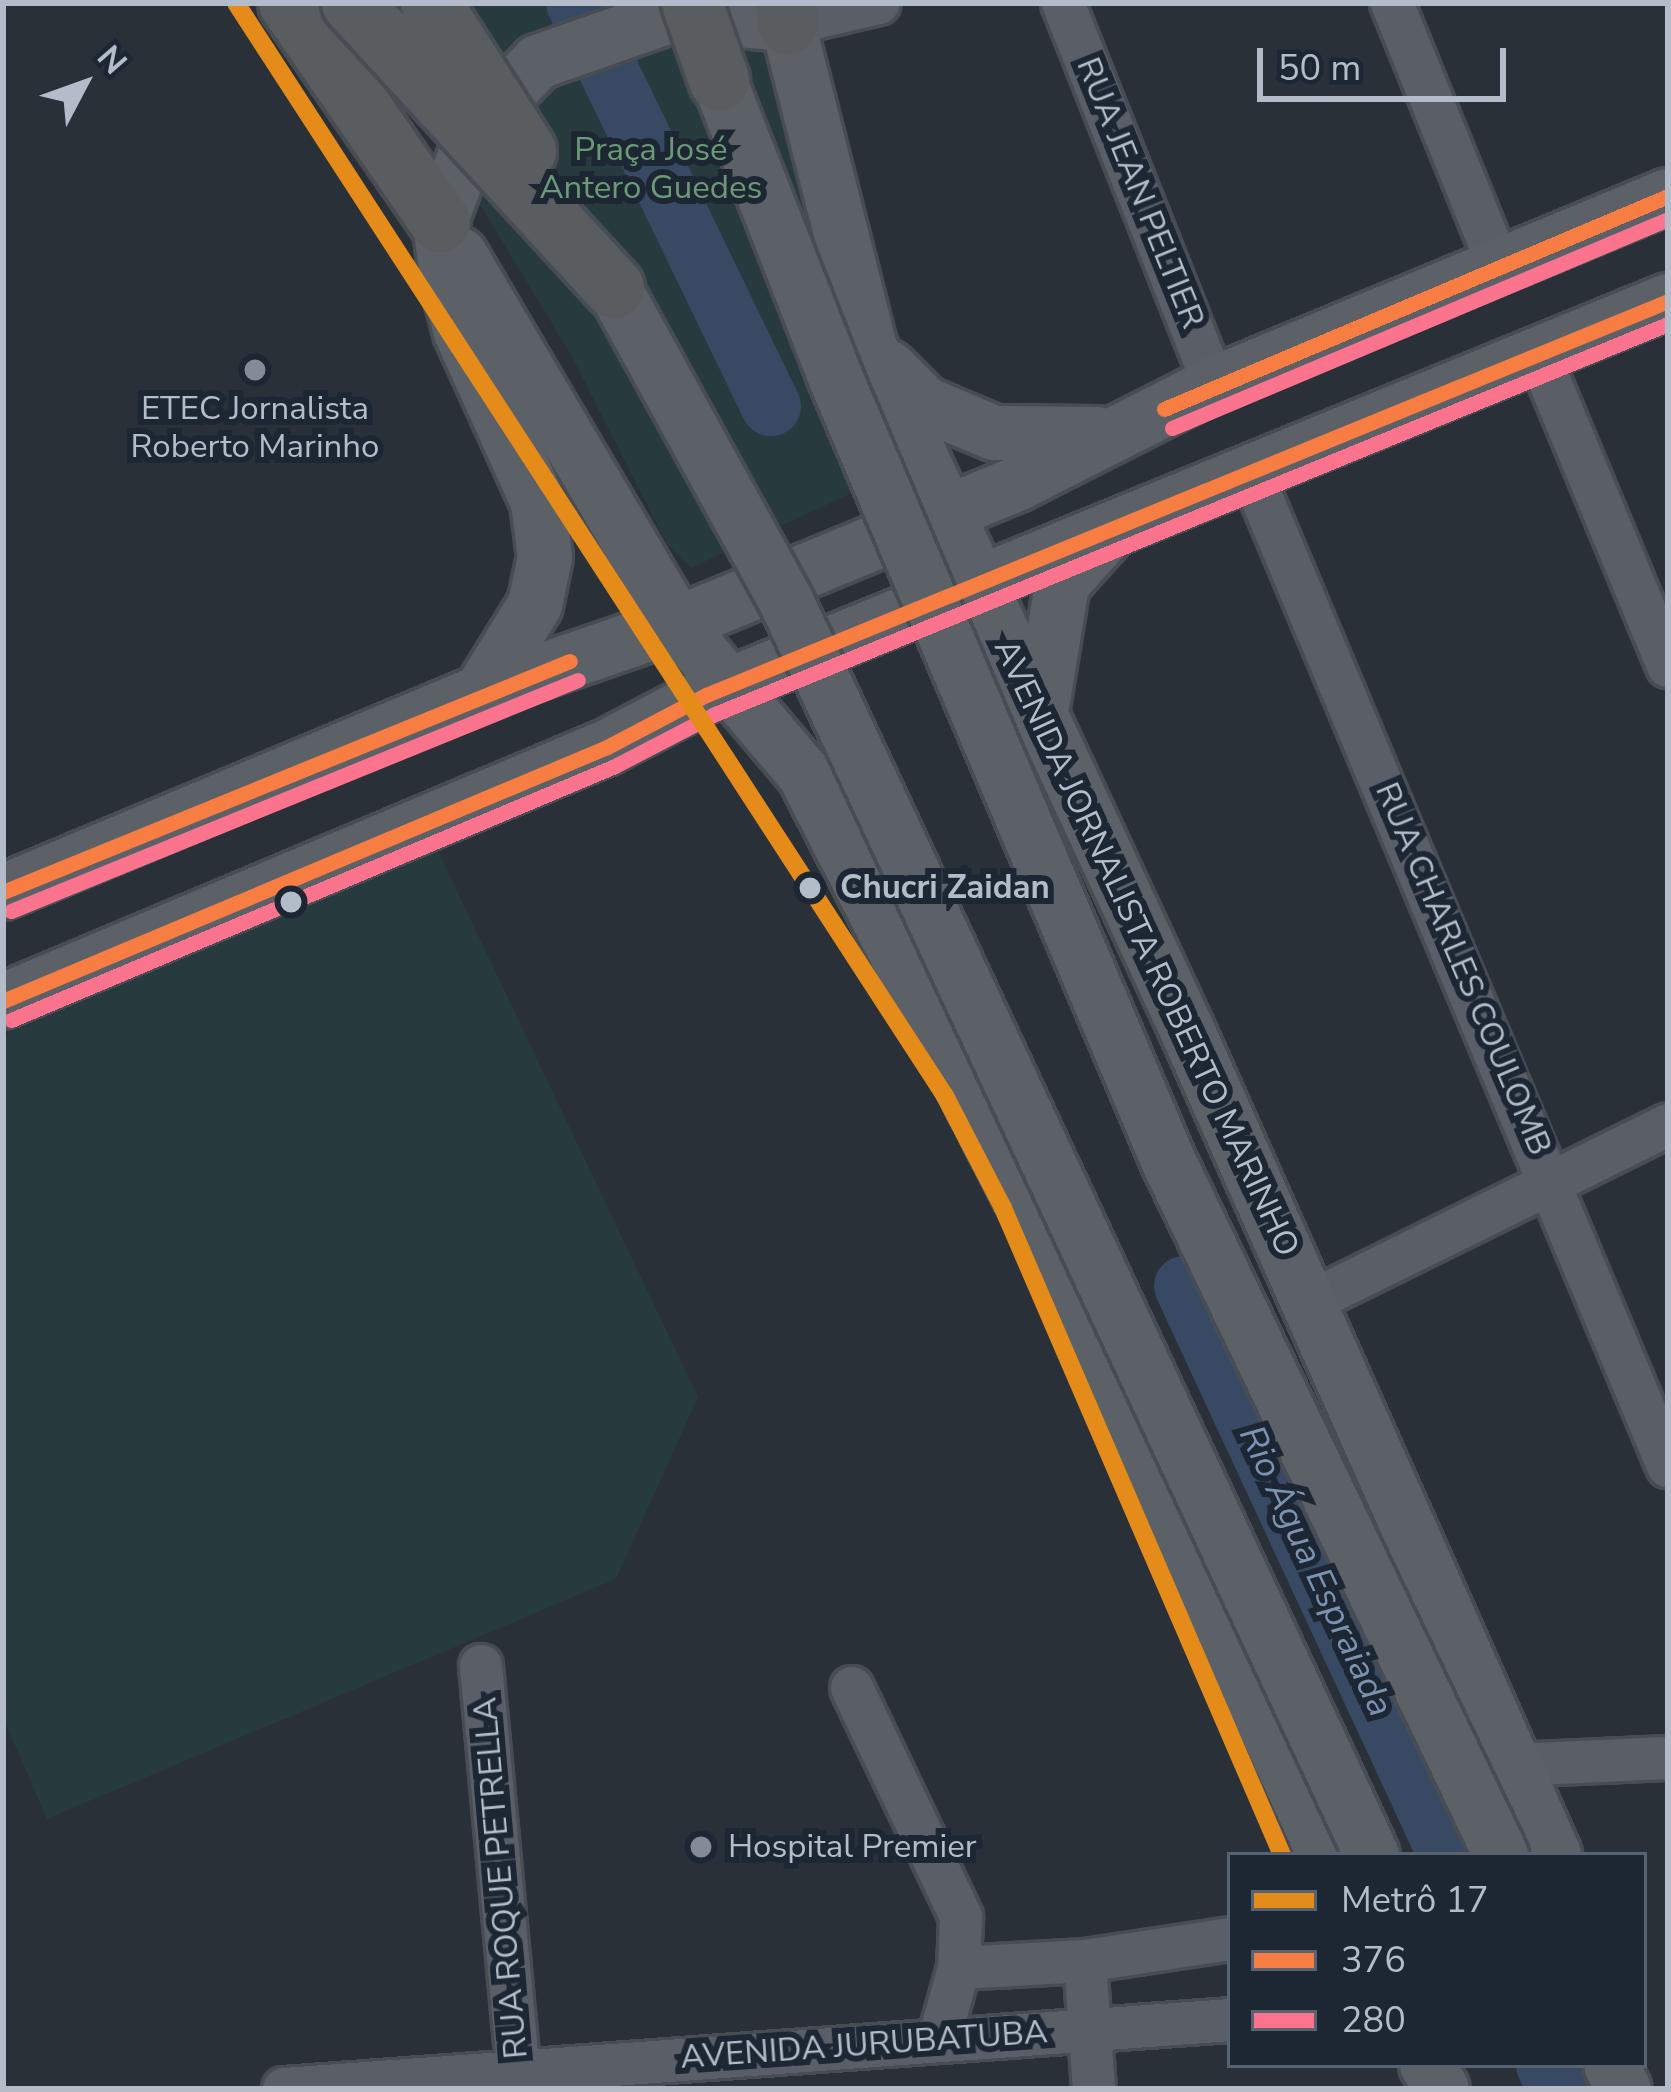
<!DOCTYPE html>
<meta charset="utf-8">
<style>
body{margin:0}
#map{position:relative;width:1671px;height:2092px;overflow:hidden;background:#2a3038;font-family:"Nunito Sans",sans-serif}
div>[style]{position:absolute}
.green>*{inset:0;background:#273a3e}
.river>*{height:60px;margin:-30px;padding:0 30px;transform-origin:30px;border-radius:30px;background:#384963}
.roads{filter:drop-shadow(3px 0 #484c53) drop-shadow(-3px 0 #484c53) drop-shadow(0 3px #484c53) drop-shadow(0 -3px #484c53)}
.minor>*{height:42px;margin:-21px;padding:0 21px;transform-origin:21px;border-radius:21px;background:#5a5e66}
.major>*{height:54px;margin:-27px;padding:0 27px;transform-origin:27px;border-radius:27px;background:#5c6168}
.highway>*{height:60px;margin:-30px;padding:0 30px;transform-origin:30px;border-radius:30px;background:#5a5d60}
.bridges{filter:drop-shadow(3px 0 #484c55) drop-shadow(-3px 0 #484c55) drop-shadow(0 3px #484c55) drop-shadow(0 -3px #484c55)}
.major-bridge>*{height:54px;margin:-27px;padding:0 27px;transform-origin:27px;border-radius:27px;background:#5c6168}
.highway-bridge>*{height:60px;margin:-30px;padding:0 30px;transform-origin:30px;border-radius:30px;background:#5a5d60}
.bus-1>*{height:15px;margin:-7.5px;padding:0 7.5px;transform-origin:7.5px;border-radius:7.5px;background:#f77d43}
.bus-2>*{height:15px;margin:-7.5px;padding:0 7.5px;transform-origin:7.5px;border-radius:7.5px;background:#fc738d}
.metro-1>*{height:18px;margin:-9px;padding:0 9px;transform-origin:9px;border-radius:9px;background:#e58b1a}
.dots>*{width:33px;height:33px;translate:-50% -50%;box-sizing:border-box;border:6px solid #1d2633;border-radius:50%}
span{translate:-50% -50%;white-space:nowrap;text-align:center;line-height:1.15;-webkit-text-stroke:12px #1d2633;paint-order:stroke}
.park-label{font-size:33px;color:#6b9a76}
.street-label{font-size:33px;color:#b4bcc9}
.poi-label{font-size:33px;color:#b4bcc9}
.left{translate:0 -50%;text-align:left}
.stop-label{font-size:33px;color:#b4bcc9;font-weight:700}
.water-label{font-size:36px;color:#7c92b1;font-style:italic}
.frame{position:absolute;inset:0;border:6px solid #b4bcc9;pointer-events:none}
.legend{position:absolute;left:1227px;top:1852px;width:420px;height:216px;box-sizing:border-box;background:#1d2633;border:3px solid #59626f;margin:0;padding:15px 21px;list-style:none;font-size:36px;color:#b4bcc9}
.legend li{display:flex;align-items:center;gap:24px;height:60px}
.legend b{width:60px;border:3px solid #59626f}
.north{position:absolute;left:24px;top:24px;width:120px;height:120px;-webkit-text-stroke:9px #1d2633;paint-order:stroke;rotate:49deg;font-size:33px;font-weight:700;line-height:48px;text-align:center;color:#b4bcc9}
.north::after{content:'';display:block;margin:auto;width:42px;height:54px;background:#b4bcc9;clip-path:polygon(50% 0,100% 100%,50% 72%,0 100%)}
.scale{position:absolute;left:1257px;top:48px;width:249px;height:54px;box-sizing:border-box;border:6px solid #b4bcc9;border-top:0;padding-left:15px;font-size:36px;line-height:42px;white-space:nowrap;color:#b4bcc9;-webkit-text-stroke:9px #1d2633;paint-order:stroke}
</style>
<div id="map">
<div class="green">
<div style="clip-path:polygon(331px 3px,776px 3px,931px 456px,691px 568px,667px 544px,570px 353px,484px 211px)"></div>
<div style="clip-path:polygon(438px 851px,698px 1397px,616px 1579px,47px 1819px,3px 1718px,3px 1035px)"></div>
</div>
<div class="river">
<div style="left:576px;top:3px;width:448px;rotate:64.2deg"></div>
<div style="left:1184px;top:1286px;width:627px;rotate:65.11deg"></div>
<div style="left:1546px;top:2065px;width:26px;rotate:65deg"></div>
</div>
<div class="roads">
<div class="minor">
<div style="left:1063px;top:3px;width:410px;rotate:68.4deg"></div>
<div style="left:1392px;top:3px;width:282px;rotate:67.9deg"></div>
<div style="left:788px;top:24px;width:93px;rotate:-13deg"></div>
<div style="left:1539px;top:356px;width:336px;rotate:67.4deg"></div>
<div style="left:1252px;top:475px;width:1075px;rotate:67.23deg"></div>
<div style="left:1310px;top:1302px;width:399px;rotate:-26.3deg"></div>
<div style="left:481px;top:1666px;width:425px;rotate:84.7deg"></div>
<div style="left:852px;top:1688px;width:254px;rotate:64.5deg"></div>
<div style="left:961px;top:1917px;width:51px;rotate:92.2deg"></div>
<div style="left:959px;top:1968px;width:75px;rotate:105.5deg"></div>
<div style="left:1513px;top:1765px;width:155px;rotate:-2.6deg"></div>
<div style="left:1085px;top:1961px;width:128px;rotate:86deg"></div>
<div style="left:959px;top:1968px;width:126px;rotate:-3.2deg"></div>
<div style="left:1085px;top:1961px;width:147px;rotate:-8.6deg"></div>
<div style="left:284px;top:2089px;width:949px;rotate:-4.17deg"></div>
</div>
<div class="major">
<div style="left:460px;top:255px;width:428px;rotate:59.5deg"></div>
<div style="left:677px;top:624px;width:198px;rotate:49.7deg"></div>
<div style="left:805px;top:775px;width:498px;rotate:62.9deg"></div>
<div style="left:1032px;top:1218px;width:701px;rotate:65.3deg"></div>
<div style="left:889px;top:368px;width:51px;rotate:45deg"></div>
<div style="left:925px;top:404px;width:75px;rotate:22.8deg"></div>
<div style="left:994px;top:433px;width:103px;rotate:0.6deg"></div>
<div style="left:481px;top:692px;width:102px;rotate:-58.2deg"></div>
<div style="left:535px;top:605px;width:49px;rotate:-78.2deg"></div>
<div style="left:545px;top:557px;width:55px;rotate:-97.3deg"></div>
<div style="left:538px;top:502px;width:187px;rotate:-114.4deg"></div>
<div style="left:461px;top:332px;width:50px;rotate:-105.2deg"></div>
<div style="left:448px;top:284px;width:63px;rotate:-97.4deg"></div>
<div style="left:440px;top:222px;width:104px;rotate:-69.1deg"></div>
<div style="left:477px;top:125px;width:88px;rotate:-45.9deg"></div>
<div style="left:538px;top:62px;width:142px;rotate:-19.3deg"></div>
<div style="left:672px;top:15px;width:116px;rotate:4.4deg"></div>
<div style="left:788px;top:24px;width:331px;rotate:75.8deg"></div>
<div style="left:869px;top:345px;width:757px;rotate:65.09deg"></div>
<div style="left:1188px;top:1032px;width:901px;rotate:66.02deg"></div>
<div style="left:1040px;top:719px;width:137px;rotate:-80.7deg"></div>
<div style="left:1062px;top:584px;width:64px;rotate:-48.1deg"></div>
<div style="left:3px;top:892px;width:518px;rotate:-22.7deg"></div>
<div style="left:481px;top:692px;width:207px;rotate:-19.1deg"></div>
<div style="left:677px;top:624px;width:368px;rotate:-22.4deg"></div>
<div style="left:1017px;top:484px;width:221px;rotate:-26.9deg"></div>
<div style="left:1214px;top:384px;width:491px;rotate:-22.5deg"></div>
<div style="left:3px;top:1001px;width:655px;rotate:-22.81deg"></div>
<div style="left:607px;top:747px;width:112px;rotate:-27.7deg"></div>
<div style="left:706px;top:695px;width:1040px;rotate:-22.27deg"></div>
<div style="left:1427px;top:2065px;width:28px;rotate:58deg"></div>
<div style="left:1611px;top:2065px;width:27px;rotate:62deg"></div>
</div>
<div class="highway">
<div style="left:289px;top:3px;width:266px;rotate:55.4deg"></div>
<div style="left:786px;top:3px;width:21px;rotate:85deg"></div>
</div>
</div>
<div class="bridges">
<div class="major-bridge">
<div style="left:719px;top:80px;width:316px;rotate:68.6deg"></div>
<div style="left:834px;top:374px;width:854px;rotate:66.98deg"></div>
<div style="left:1168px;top:1160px;width:771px;rotate:64.4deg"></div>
<div style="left:614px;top:288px;width:359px;rotate:61.2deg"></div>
<div style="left:787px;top:603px;width:1382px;rotate:64.96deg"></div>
</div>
<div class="highway-bridge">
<div style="left:352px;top:3px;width:387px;rotate:47.4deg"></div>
<div style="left:431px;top:3px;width:176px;rotate:57.3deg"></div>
<div style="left:692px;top:3px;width:82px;rotate:70.7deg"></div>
</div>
</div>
<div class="bus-1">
<div style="left:1164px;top:409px;width:547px;rotate:-22.91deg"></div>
<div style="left:3px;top:892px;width:612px;rotate:-22.17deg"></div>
<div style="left:3px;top:1001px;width:655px;rotate:-22.81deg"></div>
<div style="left:607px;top:747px;width:112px;rotate:-27.7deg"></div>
<div style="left:706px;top:695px;width:1040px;rotate:-22.27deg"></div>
</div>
<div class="bus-2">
<div style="left:1172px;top:428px;width:538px;rotate:-22.85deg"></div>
<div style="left:11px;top:911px;width:612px;rotate:-22.17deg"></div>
<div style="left:11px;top:1020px;width:655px;rotate:-22.81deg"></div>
<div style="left:615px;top:766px;width:113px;rotate:-27.5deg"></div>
<div style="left:715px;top:714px;width:1030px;rotate:-22.26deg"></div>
</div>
<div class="metro-1">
<div style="left:236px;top:3px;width:1303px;rotate:57.03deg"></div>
<div style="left:945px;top:1096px;width:126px;rotate:62.6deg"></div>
<div style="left:1003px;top:1208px;width:705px;rotate:66.67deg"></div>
</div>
<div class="dots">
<div style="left:255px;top:370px;background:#848b96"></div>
<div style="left:810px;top:888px;background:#b4bcc9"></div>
<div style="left:291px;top:902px;background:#b4bcc9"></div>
<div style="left:701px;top:1847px;background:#848b96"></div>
</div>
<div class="park-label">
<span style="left:651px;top:169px">Praça José<br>Antero Guedes</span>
</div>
<div class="street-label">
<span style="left:1140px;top:193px;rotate:68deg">RUA JEAN PELTIER</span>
<span style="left:1146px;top:948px;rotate:65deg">AVENIDA JORNALISTA ROBERTO MARINHO</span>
<span style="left:1463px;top:969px;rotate:67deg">RUA CHARLES COULOMB</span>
<span style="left:501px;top:1878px;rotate:-95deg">RUA ROQUE PETRELLA</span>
<span style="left:864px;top:2045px;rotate:-4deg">AVENIDA JURUBATUBA</span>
</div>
<div class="poi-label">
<span style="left:255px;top:428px">ETEC Jornalista<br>Roberto Marinho</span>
<span class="left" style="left:728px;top:1847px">Hospital Premier</span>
</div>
<div class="stop-label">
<span class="left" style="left:840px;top:888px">Chucri Zaidan</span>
</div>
<div class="water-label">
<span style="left:1316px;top:1571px;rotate:65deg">Rio Água Espraiada</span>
</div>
<div class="frame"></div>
<ul class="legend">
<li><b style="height:15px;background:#e58b1a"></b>Metrô 17</li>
<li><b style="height:15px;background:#f77d43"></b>376</li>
<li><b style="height:15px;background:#fc738d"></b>280</li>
</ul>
<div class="north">N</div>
<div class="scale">50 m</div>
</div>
